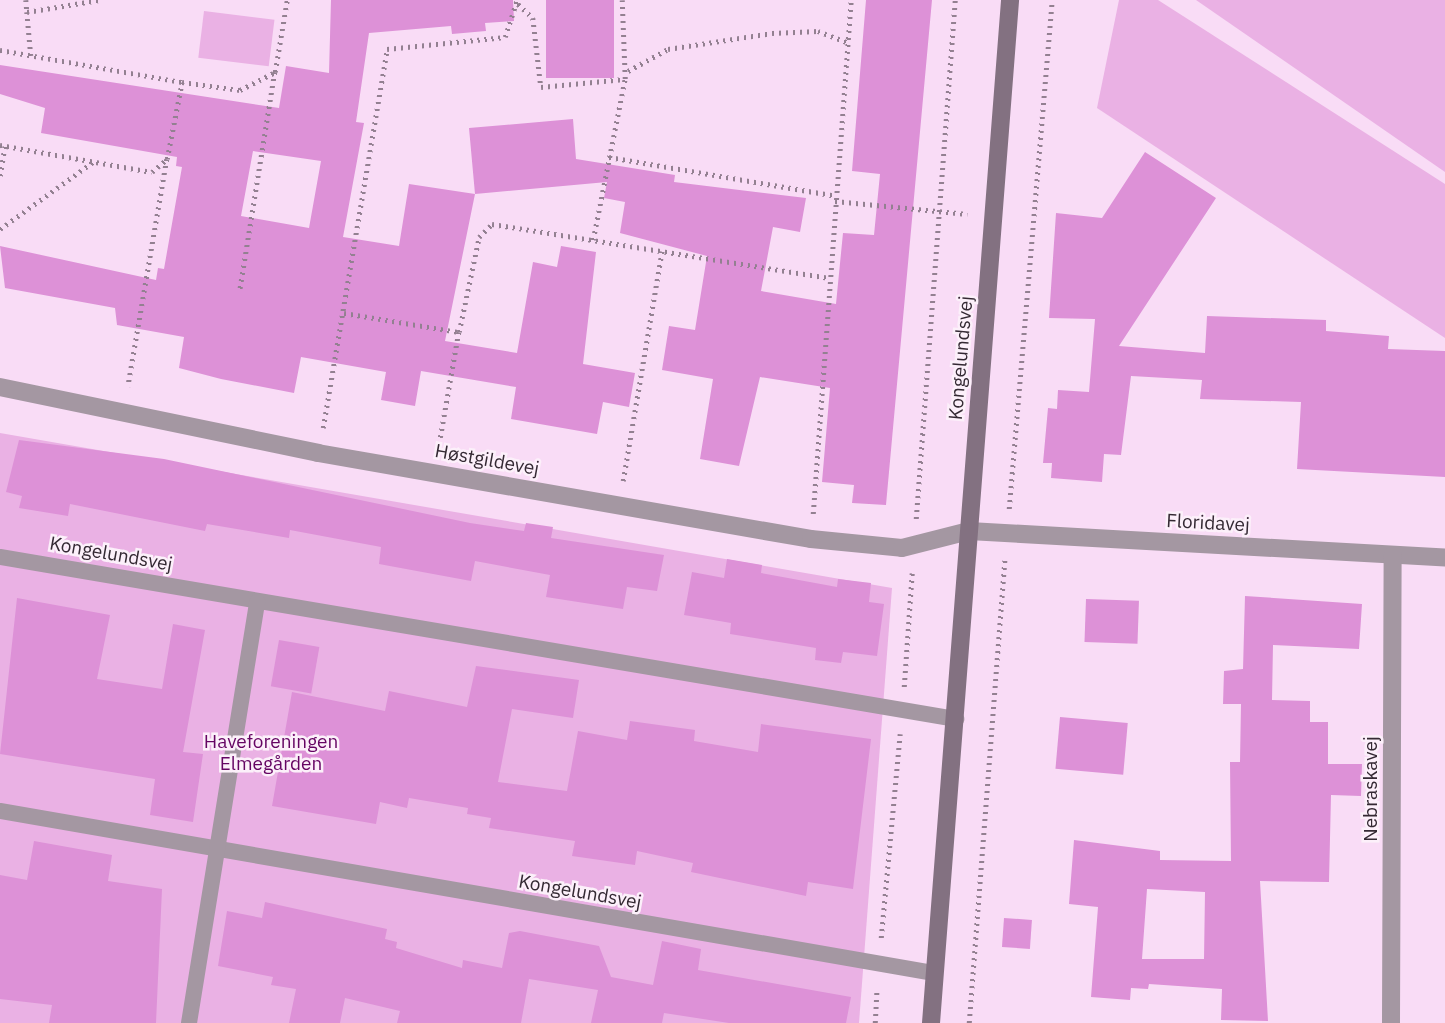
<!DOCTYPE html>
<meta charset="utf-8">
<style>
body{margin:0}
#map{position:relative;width:1445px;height:1023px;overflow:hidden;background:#f9dcf6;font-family:"IBM Plex Sans",sans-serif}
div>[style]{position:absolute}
.green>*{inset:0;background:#eab1e4;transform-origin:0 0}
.building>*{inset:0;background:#dd91d7;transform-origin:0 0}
.path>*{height:4.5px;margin-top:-2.25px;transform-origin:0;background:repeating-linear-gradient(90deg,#938091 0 2px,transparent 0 7px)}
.lane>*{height:16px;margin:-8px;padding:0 8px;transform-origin:8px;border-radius:8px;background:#a497a2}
.street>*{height:18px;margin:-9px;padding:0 9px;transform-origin:9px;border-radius:9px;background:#a497a2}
.secondary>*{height:18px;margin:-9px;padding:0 9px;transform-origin:9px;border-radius:9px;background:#837181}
span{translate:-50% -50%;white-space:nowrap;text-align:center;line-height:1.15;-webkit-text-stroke:5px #fcf0fa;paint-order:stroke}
.street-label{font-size:19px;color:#342933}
.park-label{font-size:19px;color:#650563}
</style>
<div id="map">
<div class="green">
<div style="clip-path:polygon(1119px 0,1158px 0,1445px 184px,1445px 338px,1097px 108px)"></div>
<div style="clip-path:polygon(1196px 0,1445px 0,1445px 172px)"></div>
<div style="left:204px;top:11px;width:71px;height:47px;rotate:7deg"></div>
<div style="clip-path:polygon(0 433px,892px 588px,859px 1023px,0 1023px)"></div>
</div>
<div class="building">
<div style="clip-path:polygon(evenodd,331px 0,513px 0,514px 21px,485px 23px,486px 31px,452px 34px,451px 26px,369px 33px,356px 122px,364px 123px,343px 237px,399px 246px,409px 184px,475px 194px,469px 128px,573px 119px,576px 159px,675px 175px,674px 182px,806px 198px,800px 232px,773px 227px,761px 291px,836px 304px,843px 233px,874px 235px,880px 174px,852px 171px,866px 0,932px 0,886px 505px,852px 503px,854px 485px,822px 482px,830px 388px,760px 377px,739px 466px,700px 459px,713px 379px,662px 370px,669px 326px,695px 330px,707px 256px,620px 233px,625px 202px,604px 198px,607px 182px,475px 194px,445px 341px,517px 353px,533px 262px,557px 267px,561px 246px,596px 252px,583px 364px,635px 373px,629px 407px,603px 402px,597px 434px,511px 419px,516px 387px,421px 371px,415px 406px,381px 400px,386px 372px,301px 357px,294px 393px,221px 379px,179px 368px,184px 337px,117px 325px,115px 308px,5px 288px,0 246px,156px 280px,158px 268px,164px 269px,182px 167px,176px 166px,177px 157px,41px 133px,45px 108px,0 94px,0 65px,279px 108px,286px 66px,329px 73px,331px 0,253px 151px,321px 161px,309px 228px,241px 216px,253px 151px)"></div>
<div style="left:546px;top:0;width:68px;height:78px"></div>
<div style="clip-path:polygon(1145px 152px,1216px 198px,1119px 346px,1205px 353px,1207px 316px,1326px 320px,1326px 331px,1389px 336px,1388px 349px,1445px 351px,1445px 477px,1297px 469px,1301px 402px,1200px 399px,1202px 380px,1131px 376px,1121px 455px,1104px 454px,1102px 482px,1051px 478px,1052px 463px,1043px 463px,1048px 408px,1057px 409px,1058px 390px,1089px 392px,1095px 319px,1049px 318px,1056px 213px,1102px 218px)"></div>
<div style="clip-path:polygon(19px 440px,164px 459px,470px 523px,524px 531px,526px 523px,553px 527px,551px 538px,664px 555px,657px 591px,627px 587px,623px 609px,546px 597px,550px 575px,475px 561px,471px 581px,379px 564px,381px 547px,290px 530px,289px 538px,207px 524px,205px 531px,70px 504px,68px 516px,19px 508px,22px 496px,6px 492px)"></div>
<div style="clip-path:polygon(727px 559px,762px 565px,761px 573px,837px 587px,838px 579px,871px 583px,869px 602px,884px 604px,877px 656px,843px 652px,841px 663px,815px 660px,816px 648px,730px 634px,731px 623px,684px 615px,692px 572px,724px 578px)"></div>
<div style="clip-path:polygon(evenodd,1245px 596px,1362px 604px,1359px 649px,1273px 645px,1272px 700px,1310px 701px,1310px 722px,1328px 722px,1328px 764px,1362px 764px,1361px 796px,1331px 795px,1329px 882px,1260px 881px,1268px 1021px,1221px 1020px,1222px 989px,1149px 984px,1148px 989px,1131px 988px,1130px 1000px,1091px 997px,1098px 907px,1069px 904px,1074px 840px,1160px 851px,1160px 860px,1231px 861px,1230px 762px,1240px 762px,1241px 704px,1223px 704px,1224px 671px,1243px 669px,1245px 596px,1147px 889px,1205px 892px,1204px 959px,1142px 959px,1147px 889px)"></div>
<div style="clip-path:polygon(17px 598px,110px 615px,97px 679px,162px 689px,173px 624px,205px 630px,183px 752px,203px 754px,193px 822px,150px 815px,155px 779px,0 754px)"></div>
<div style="left:1086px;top:599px;width:53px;height:43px;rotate:2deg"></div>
<div style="left:279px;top:640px;width:41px;height:47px;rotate:10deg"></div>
<div style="clip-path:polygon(476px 666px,579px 680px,573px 718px,512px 709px,498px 782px,567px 791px,578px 731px,627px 740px,630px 721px,695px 730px,694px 741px,758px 752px,761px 724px,871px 739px,853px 889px,808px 882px,806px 896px,691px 872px,693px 863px,637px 851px,635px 865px,572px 856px,575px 841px,489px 828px,491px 818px,467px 814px,468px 808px,409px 798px,407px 808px,380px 802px,376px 824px,272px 806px,292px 692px,385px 711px,389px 691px,467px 707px)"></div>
<div style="left:1060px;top:717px;width:68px;height:52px;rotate:5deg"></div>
<div style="clip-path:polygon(34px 841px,112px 855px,108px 881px,162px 889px,156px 1023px,49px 1023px,52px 1005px,0 999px,0 875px,27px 880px)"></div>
<div style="clip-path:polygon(265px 902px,387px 929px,385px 939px,397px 942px,396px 948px,462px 968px,463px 960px,502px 968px,509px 933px,520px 931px,599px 946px,611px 977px,653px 985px,662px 941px,701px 949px,698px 970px,851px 997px,846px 1023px,729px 1023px,664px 1013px,662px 1023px,591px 1023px,598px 990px,529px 979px,521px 1023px,397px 1023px,400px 1011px,345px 998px,340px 1023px,289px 1023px,296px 989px,271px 985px,273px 977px,218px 966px,227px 911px,262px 918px)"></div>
<div style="left:1004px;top:918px;width:28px;height:29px;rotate:4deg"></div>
</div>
<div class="path">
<div style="left:26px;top:0;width:12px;rotate:85deg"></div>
<div style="left:27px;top:12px;width:73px;rotate:-9.5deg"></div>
<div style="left:518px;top:4px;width:21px;rotate:43deg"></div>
<div style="left:533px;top:18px;width:69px;rotate:83.4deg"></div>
<div style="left:541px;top:87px;width:84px;rotate:-5.4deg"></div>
<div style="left:625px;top:79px;width:79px;rotate:-92.2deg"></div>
<div style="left:27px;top:12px;width:44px;rotate:84.8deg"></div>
<div style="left:0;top:50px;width:185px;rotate:10deg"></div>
<div style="left:628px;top:71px;width:46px;rotate:-28.8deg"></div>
<div style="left:668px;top:49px;width:105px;rotate:-8.7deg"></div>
<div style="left:772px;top:33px;width:46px;rotate:-2.5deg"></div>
<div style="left:818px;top:31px;width:31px;rotate:21deg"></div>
<div style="left:275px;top:72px;width:73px;rotate:-80.5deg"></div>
<div style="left:0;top:145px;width:154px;rotate:10.1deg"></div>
<div style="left:152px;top:172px;width:20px;rotate:-41deg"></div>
<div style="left:167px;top:159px;width:231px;rotate:99.7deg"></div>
<div style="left:609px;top:157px;width:230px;rotate:9.7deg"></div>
<div style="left:167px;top:159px;width:78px;rotate:-79deg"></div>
<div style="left:182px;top:82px;width:59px;rotate:7.9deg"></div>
<div style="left:240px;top:90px;width:39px;rotate:-27deg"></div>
<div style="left:275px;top:72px;width:222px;rotate:99.1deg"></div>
<div style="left:0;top:176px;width:30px;rotate:-81deg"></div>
<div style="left:835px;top:201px;width:133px;rotate:5.6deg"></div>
<div style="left:0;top:229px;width:115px;rotate:-35.8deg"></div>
<div style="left:593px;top:240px;width:164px;rotate:-78.8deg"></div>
<div style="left:344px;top:313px;width:117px;rotate:9.4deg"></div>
<div style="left:459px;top:332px;width:117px;rotate:99.9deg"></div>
<div style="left:459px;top:332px;width:97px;rotate:-78.1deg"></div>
<div style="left:479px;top:237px;width:18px;rotate:-45deg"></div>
<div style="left:492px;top:224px;width:342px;rotate:9.1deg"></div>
<div style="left:323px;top:428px;width:384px;rotate:-80.4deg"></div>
<div style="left:387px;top:49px;width:119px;rotate:-5.8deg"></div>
<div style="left:505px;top:37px;width:39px;rotate:-72deg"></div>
<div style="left:623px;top:481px;width:233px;rotate:-80.4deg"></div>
<div style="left:1009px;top:509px;width:511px;rotate:-85.17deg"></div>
<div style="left:813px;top:514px;width:515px;rotate:-85.77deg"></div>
<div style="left:916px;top:519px;width:520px;rotate:-85.7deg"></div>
<div style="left:904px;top:687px;width:114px;rotate:-86deg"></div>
<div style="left:881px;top:938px;width:205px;rotate:-84.7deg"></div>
<div style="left:875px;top:1023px;width:35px;rotate:-87deg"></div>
<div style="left:969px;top:1023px;width:464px;rotate:-85.6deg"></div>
</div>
<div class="lane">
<div style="left:0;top:557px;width:970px;rotate:9.62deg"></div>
<div style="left:0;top:811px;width:948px;rotate:9.84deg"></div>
<div style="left:189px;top:1023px;width:427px;rotate:-80.8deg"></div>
</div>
<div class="street">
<div style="left:0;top:387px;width:325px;rotate:11.7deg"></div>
<div style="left:318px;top:453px;width:500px;rotate:9.9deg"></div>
<div style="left:811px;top:539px;width:91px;rotate:5.6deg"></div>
<div style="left:902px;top:548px;width:69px;rotate:-14.2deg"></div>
<div style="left:969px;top:531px;width:477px;rotate:3.2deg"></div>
<div style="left:1391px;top:1023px;width:468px;rotate:-89.8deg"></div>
</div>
<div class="secondary">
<div style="left:931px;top:1023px;width:1026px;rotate:-85.58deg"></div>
</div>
<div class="street-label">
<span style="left:961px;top:358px;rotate:-85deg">Kongelundsvej</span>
<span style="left:487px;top:460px;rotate:10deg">Høstgildevej</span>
<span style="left:1208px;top:523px;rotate:3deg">Floridavej</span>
<span style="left:111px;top:554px;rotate:10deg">Kongelundsvej</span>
<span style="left:1371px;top:789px;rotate:-90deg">Nebraskavej</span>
<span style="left:580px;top:892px;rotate:10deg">Kongelundsvej</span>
</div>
<div class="park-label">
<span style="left:271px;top:753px">Haveforeningen<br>Elmegården</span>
</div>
</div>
